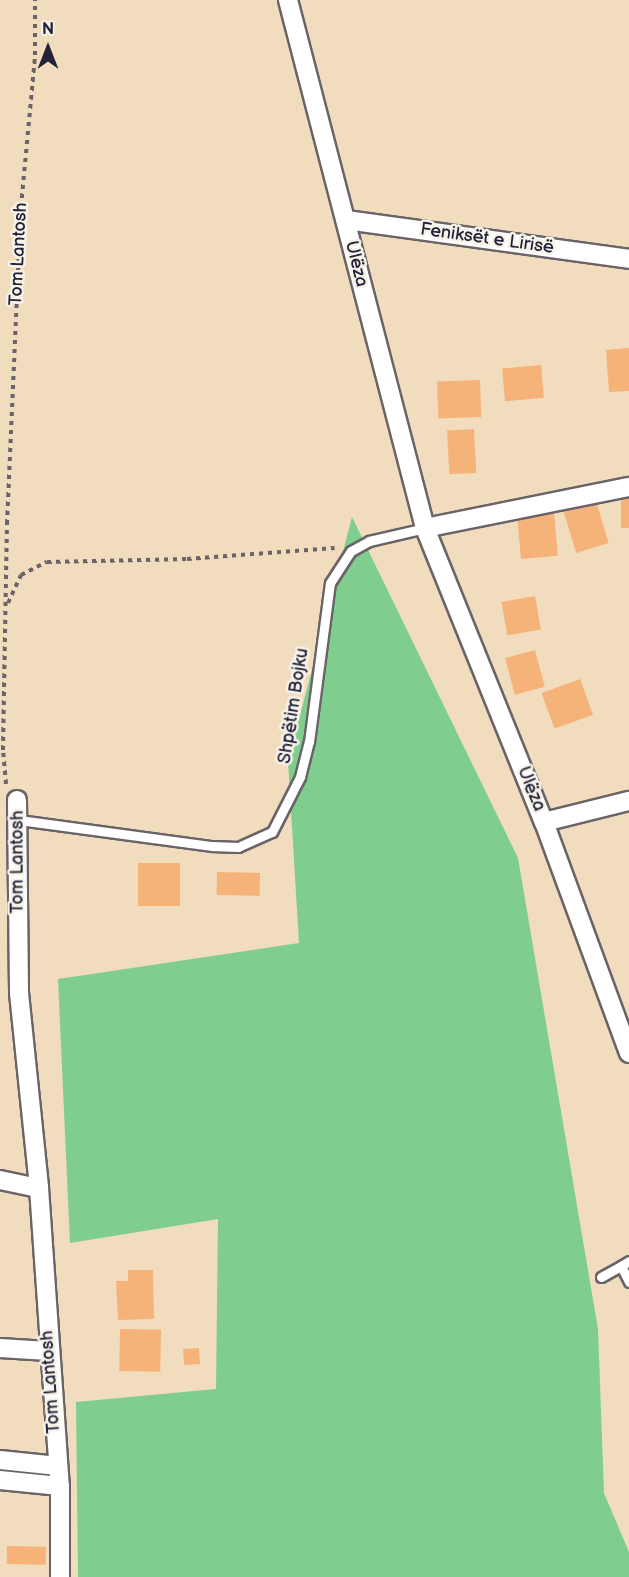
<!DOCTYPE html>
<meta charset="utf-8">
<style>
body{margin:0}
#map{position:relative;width:629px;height:1577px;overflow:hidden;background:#f1ddbd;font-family:"Balsamiq Sans",sans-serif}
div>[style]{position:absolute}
.green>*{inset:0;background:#7fce8e}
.building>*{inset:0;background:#f5b37a;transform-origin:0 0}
.path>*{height:4px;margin-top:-2px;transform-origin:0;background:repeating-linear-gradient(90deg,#6a6368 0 4.5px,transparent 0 9px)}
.roads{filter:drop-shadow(2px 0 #6a6368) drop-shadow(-2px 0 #6a6368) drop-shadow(0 2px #6a6368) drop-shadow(0 -2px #6a6368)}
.service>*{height:9px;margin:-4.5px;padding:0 4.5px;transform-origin:4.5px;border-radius:4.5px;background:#fff}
.minor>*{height:18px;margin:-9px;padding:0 9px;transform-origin:9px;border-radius:9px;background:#fff}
span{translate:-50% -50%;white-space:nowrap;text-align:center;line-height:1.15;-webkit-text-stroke:5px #f7f3e8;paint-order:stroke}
.street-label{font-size:18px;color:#22223b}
.north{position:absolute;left:18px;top:18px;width:60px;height:60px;-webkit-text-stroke:4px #f7f3e8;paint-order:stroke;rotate:0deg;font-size:16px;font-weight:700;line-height:24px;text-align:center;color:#22223b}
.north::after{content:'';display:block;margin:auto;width:21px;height:27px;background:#22223b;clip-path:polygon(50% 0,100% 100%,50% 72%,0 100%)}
</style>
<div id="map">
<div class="green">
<div style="clip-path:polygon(352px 517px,518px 858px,598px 1329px,604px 1493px,629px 1552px,629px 1577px,78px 1577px,76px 1402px,216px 1389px,218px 1219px,70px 1243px,58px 979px,299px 943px,288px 761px)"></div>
</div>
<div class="building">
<div style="clip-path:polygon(629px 348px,629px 391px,609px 392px,606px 350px)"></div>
<div style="left:541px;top:365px;width:33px;height:39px;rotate:85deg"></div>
<div style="left:480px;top:380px;width:37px;height:43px;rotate:88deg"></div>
<div style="left:474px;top:429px;width:44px;height:27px;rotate:87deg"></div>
<div style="left:621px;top:496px;width:8px;height:32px"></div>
<div style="left:595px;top:498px;width:47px;height:34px;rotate:73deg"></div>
<div style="left:554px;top:512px;width:44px;height:37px;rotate:85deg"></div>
<div style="left:535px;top:596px;width:34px;height:34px;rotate:80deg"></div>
<div style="left:535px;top:650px;width:38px;height:31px;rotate:75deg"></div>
<div style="left:580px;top:679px;width:38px;height:41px;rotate:70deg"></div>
<div style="left:138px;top:863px;width:42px;height:43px"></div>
<div style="left:217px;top:872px;width:43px;height:23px;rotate:1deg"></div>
<div style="clip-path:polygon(128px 1270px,153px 1270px,154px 1319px,118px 1320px,116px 1281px,128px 1281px)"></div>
<div style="left:120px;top:1329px;width:41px;height:42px;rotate:1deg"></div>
<div style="left:199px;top:1348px;width:16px;height:16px;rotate:86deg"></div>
<div style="left:7px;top:1546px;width:39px;height:18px;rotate:1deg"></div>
</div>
<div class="path">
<div style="left:8px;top:603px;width:31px;rotate:-65deg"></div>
<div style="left:21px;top:575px;width:29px;rotate:-27deg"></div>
<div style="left:47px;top:562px;width:140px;rotate:-1.2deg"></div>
<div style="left:187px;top:559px;width:148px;rotate:-4.3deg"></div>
<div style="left:6px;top:784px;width:34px;rotate:-95deg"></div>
<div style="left:3px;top:750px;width:226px;rotate:-89deg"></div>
<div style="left:7px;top:524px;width:317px;rotate:-87.5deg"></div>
<div style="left:21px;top:207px;width:153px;rotate:-84.7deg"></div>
<div style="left:35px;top:55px;width:55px;rotate:-90deg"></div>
</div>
<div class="roads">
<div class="service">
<div style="left:19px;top:820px;width:195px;rotate:7.7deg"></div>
<div style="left:212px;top:846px;width:26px;rotate:2deg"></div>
<div style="left:238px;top:847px;width:37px;rotate:-24deg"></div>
<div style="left:272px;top:832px;width:62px;rotate:-63deg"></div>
<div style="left:300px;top:777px;width:36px;rotate:-76deg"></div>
<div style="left:309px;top:742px;width:160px;rotate:-82.5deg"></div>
<div style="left:330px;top:583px;width:38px;rotate:-57deg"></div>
<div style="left:351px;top:551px;width:21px;rotate:-29deg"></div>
<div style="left:369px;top:541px;width:57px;rotate:-13.1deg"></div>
<div style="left:629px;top:1261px;width:9px;rotate:148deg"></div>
<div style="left:621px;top:1266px;width:18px;rotate:63deg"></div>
<div style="left:601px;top:1277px;width:23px;rotate:-29deg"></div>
</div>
<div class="minor">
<div style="left:288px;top:0;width:545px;rotate:75.45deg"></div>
<div style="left:425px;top:528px;width:317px;rotate:68deg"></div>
<div style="left:544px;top:822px;width:246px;rotate:69.8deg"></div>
<div style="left:346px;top:220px;width:286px;rotate:7.8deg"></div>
<div style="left:425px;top:528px;width:208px;rotate:-11.4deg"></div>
<div style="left:17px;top:800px;width:193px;rotate:89.4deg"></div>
<div style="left:19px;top:993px;width:196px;rotate:84.1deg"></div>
<div style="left:39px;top:1188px;width:299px;rotate:86deg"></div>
<div style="left:60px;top:1486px;width:91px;rotate:90deg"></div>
<div style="left:544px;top:822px;width:88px;rotate:-13.9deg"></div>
<div style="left:0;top:1180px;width:40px;rotate:12deg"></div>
<div style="left:0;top:1348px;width:48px;rotate:3.6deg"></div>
<div style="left:0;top:1460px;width:58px;rotate:5.9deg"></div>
<div style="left:0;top:1480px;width:60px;rotate:5.7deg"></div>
</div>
</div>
<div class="street-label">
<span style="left:487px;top:239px;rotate:8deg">Feniksët e Lirisë</span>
<span style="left:19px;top:254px;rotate:-87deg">Tom Lantosh</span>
<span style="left:356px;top:264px;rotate:76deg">Ulëza</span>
<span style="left:294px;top:706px;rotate:-81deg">Shpëtim Bojku</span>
<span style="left:531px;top:789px;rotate:68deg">Ulëza</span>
<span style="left:18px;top:862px;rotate:-90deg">Tom Lantosh</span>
<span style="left:51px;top:1382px;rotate:-94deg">Tom Lantosh</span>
</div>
<div class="north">N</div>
</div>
